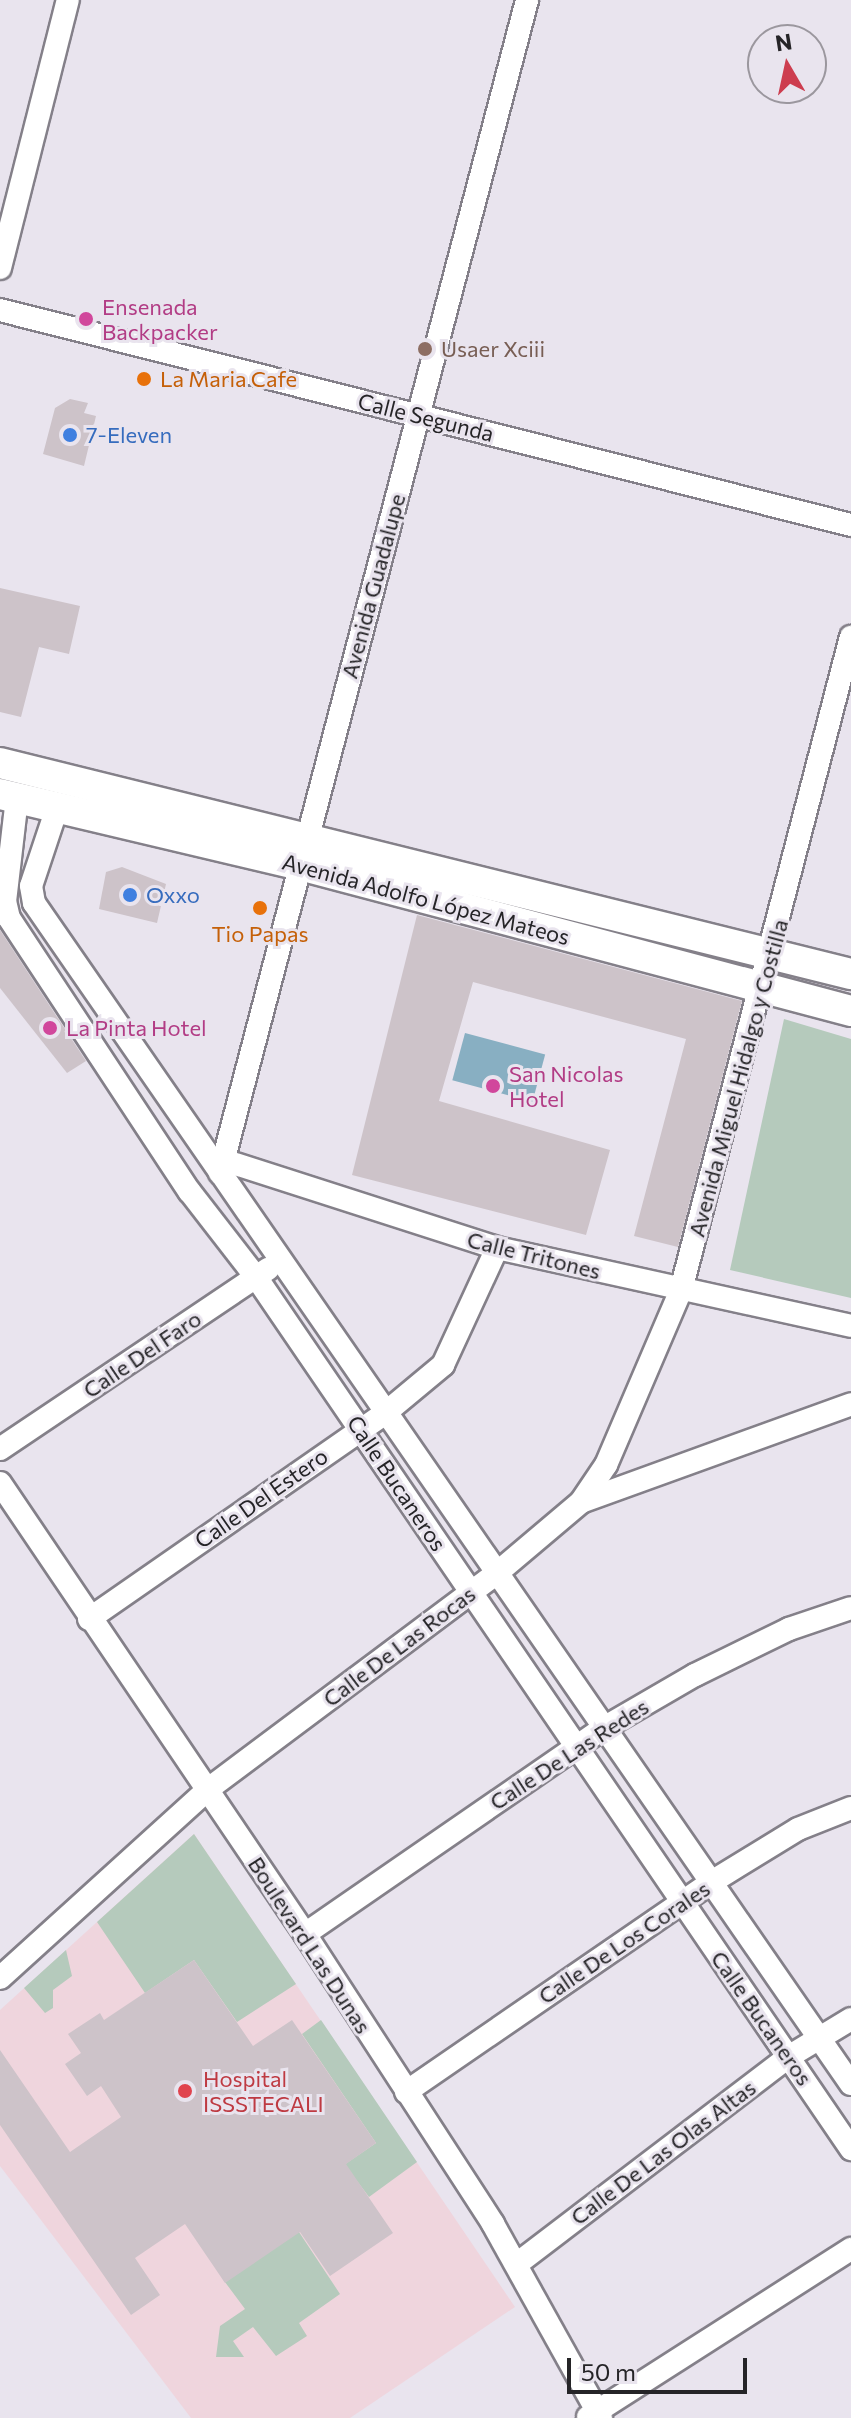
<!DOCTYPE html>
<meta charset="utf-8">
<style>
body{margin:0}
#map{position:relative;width:851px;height:2418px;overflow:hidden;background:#e9e4ee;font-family:Commissioner,sans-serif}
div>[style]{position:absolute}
.medical>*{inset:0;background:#efd5dd}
.green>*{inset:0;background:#b5cabc}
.water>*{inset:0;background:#88afc2;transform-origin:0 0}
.building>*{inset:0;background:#cdc3c9}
.roads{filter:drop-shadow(2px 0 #848089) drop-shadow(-2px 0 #848089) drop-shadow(0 2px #848089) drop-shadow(0 -2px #848089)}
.minor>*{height:22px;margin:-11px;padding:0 11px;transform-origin:11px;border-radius:11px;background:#fff}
.secondary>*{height:30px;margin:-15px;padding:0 15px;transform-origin:15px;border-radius:15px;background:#fff}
.dots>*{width:22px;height:22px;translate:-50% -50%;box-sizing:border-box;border:4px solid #e9e4ee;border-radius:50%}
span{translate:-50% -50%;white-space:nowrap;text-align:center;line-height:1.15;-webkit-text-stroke:6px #e9e4ee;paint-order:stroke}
.hotel-label{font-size:22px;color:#b23c85}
.left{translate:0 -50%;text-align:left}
.education-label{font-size:22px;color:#785e54}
.food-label{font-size:22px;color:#c56008}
.street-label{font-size:22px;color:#252427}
.shop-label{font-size:22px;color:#366cbe}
.health-label{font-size:22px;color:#be3a42}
.north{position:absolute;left:747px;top:24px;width:80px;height:80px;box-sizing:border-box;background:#e9e4ee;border:2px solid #9b979e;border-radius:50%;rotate:351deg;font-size:22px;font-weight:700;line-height:32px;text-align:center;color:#252427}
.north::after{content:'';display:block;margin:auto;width:28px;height:36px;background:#cd3d4f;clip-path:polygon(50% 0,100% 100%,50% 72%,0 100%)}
.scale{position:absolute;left:567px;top:2358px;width:180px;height:36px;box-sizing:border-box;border:4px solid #252427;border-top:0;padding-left:10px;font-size:24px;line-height:28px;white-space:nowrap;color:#252427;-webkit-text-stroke:6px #e9e4ee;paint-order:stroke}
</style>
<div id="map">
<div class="medical">
<div style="clip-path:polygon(194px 1834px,515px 2307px,350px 2418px,191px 2418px,0 2166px,0 2010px)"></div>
</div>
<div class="green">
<div style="clip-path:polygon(784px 1019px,851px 1039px,851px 1298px,730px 1270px)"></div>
<div style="clip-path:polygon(194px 1834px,296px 1984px,237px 2022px,194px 1960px,145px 1993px,97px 1922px)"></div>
<div style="clip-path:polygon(66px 1950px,72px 1976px,53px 1990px,53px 2008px,45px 2013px,24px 1988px)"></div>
<div style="clip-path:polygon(321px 2020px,417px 2162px,369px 2197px,357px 2181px,325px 2178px,376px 2143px,302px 2034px)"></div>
<div style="clip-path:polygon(256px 2167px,340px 2294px,299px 2323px,307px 2336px,276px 2356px,253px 2327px,233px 2341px,244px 2357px,216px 2357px,220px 2326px,245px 2309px,222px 2278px,287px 2240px)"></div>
</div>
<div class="water">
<div style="left:465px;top:1033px;width:83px;height:49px;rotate:15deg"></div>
</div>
<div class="building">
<div style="clip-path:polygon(70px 399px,88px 403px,84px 413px,96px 416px,84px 466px,43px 454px,55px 408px)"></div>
<div style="clip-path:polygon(0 588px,80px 606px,69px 654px,39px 647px,21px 717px,0 712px)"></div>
<div style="clip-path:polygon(122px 867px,166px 884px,157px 923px,99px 909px,106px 872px)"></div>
<div style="clip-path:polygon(417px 915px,742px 1001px,678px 1247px,634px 1236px,686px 1039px,473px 982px,439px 1101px,610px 1150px,586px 1235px,352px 1175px)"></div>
<div style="clip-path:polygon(0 930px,86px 1061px,67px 1073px,0 988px)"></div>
<div style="clip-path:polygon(194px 1960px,253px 2046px,292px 2020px,376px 2143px,346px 2164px,393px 2233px,330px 2276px,300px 2232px,225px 2283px,185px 2224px,135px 2258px,160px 2295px,131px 2315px,0 2125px,0 2050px,70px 2152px,121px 2117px,101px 2086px,87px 2096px,65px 2064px,81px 2053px,68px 2034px,100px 2013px,104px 2020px)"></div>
</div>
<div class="roads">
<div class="minor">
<div style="left:0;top:268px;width:276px;rotate:-75.8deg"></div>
<div style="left:0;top:310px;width:878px;rotate:14.18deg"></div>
<div style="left:17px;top:798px;width:104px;rotate:96.6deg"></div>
<div style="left:5px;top:901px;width:17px;rotate:77deg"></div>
<div style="left:9px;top:918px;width:328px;rotate:56.6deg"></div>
<div style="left:190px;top:1192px;width:108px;rotate:52.2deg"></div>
<div style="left:256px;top:1277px;width:1056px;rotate:55.69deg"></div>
<div style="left:57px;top:808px;width:82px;rotate:108.4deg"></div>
<div style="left:31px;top:886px;width:17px;rotate:80deg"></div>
<div style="left:34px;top:903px;width:1436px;rotate:55.33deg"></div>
<div style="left:223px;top:1160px;width:288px;rotate:17.8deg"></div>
<div style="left:497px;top:1248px;width:362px;rotate:12.4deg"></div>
<div style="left:220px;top:1173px;width:1213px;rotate:-75.33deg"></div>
<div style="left:0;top:1449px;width:323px;rotate:-33.9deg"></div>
<div style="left:0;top:1483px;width:544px;rotate:55.93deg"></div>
<div style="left:305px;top:1934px;width:346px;rotate:57deg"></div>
<div style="left:493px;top:2224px;width:222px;rotate:60.9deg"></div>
<div style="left:581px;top:1502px;width:45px;rotate:-56deg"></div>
<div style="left:606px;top:1465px;width:190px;rotate:-66.8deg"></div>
<div style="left:681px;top:1290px;width:675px;rotate:-75.41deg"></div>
<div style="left:89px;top:1619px;width:359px;rotate:-34.8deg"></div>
<div style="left:384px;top:1414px;width:77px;rotate:-39.7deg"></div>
<div style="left:443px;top:1365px;width:129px;rotate:-65.2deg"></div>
<div style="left:305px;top:1934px;width:367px;rotate:-34.6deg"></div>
<div style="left:607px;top:1726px;width:102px;rotate:-30.1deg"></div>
<div style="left:695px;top:1675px;width:105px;rotate:-26.1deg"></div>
<div style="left:789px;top:1629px;width:65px;rotate:-18.7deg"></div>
<div style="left:0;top:1978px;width:280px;rotate:-42.2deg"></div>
<div style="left:207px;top:1790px;width:362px;rotate:-36.8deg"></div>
<div style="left:497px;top:1573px;width:110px;rotate:-40.2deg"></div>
<div style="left:581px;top:1502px;width:287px;rotate:-19.9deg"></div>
<div style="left:406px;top:2092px;width:369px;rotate:-34.5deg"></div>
<div style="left:710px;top:1883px;width:103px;rotate:-31.5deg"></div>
<div style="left:798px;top:1829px;width:57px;rotate:-21.6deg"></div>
<div style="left:518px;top:2263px;width:342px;rotate:-37.3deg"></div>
<div style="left:790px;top:2056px;width:71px;rotate:-31.2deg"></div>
<div style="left:588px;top:2417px;width:312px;rotate:-32.6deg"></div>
</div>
<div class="secondary">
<div style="left:0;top:763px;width:877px;rotate:13.93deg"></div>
<div style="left:0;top:794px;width:308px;rotate:13.3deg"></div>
<div style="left:300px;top:865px;width:570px;rotate:14.84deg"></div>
</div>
</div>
<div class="dots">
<div style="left:86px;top:319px;background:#d1479c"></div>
<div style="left:425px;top:349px;background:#8d6e63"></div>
<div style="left:144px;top:379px;background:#e8710a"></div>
<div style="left:70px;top:435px;background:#3f7fe0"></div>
<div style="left:130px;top:895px;background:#3f7fe0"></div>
<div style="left:260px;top:908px;background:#e8710a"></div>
<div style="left:50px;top:1028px;background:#d1479c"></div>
<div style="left:493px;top:1086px;background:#d1479c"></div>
<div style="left:185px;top:2091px;background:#e0444e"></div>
</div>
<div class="hotel-label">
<span class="left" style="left:102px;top:319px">Ensenada<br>Backpacker</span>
<span class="left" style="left:66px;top:1028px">La Pinta Hotel</span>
<span class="left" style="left:509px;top:1086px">San Nicolas<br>Hotel</span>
</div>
<div class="education-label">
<span class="left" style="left:441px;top:349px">Usaer Xciii</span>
</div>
<div class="food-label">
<span class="left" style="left:160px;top:379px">La Maria Cafe</span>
<span style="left:260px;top:934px">Tio Papas</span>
</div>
<div class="street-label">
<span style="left:426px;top:417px;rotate:14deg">Calle Segunda</span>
<span style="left:373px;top:586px;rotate:-75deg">Avenida Guadalupe</span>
<span style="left:426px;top:899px;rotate:15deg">Avenida Adolfo López Mateos</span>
<span style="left:738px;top:1078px;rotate:-75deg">Avenida Miguel Hidalgo y Costilla</span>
<span style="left:534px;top:1255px;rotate:14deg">Calle Tritones</span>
<span style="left:142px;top:1354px;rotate:-34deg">Calle Del Faro</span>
<span style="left:397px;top:1483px;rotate:56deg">Calle Bucaneros</span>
<span style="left:261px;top:1498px;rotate:-35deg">Calle Del Estero</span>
<span style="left:399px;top:1646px;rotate:-37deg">Calle De Las Rocas</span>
<span style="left:569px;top:1754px;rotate:-33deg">Calle De Las Redes</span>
<span style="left:624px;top:1942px;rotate:-34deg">Calle De Los Corales</span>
<span style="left:310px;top:1945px;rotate:57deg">Boulevard Las Dunas</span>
<span style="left:762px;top:2018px;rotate:55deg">Calle Bucaneros</span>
<span style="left:663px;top:2152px;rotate:-37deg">Calle De Las Olas Altas</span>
</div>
<div class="shop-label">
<span class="left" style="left:86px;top:435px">7-Eleven</span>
<span class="left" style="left:146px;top:895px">Oxxo</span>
</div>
<div class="health-label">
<span class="left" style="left:203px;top:2091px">Hospital<br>ISSSTECALI</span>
</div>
<div class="north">N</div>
<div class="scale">50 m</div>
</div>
